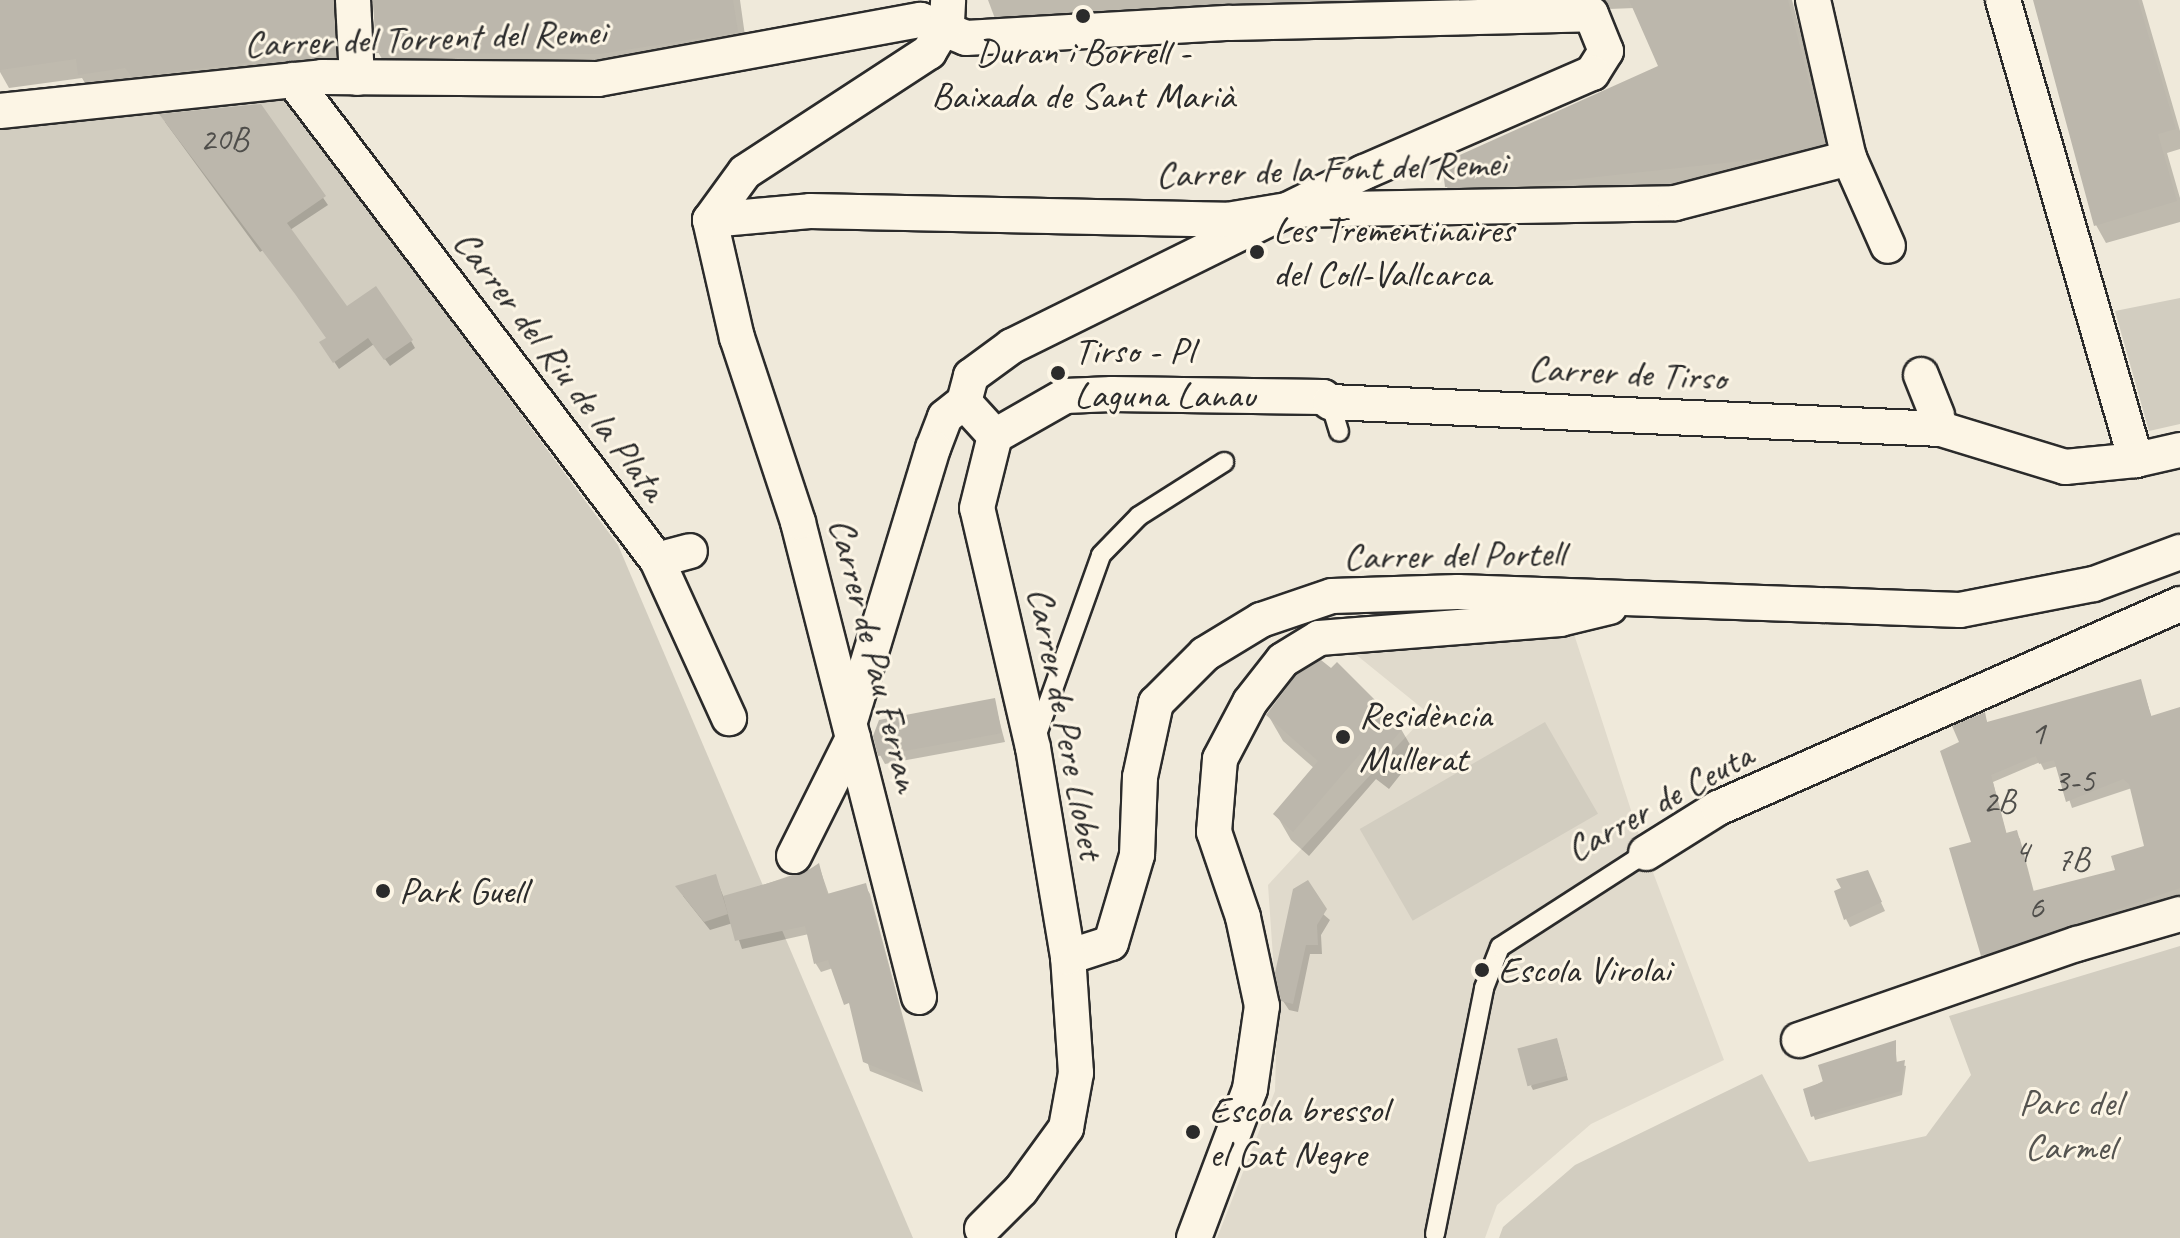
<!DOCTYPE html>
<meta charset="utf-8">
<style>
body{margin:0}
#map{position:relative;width:2180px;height:1238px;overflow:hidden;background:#efe9da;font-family:Caveat,sans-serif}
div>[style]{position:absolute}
.built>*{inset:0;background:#e0dacc}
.green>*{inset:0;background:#d2cdc0;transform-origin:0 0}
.shadow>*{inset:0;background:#0003}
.building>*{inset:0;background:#bcb7ac;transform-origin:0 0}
.roads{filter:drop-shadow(2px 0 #2b2b2b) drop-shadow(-2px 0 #2b2b2b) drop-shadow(0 2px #2b2b2b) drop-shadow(0 -2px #2b2b2b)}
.lane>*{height:18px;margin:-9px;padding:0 9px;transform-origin:9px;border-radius:9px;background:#fcf5e5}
.street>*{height:34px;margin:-17px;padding:0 17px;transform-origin:17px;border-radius:17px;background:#fcf5e5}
.dots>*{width:22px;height:22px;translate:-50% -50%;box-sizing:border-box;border:4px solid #fcf5e5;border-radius:50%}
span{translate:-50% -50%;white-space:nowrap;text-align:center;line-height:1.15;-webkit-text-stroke:6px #fcf5e5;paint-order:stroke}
.number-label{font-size:34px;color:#4f4e4b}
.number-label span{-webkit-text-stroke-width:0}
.street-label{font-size:38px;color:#2b2b2b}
.poi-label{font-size:38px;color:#2b2b2b}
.left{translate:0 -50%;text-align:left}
.park-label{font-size:38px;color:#555450}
</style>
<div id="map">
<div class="built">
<div style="clip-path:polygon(1574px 634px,1640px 838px,1724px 1060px,1591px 1124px,1497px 1205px,1485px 1238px,1217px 1238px,1275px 1091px,1277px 1015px,1268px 885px,1428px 713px,1354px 653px)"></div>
</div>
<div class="green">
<div style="clip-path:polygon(282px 93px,618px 545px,913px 1238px,0 1238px,0 124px)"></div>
<div style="clip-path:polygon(2180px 298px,2180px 424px,2149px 431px,2115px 311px)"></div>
<div style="left:1545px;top:722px;width:106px;height:214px;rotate:60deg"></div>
<div style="clip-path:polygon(2180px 946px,2180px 1238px,1499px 1238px,1503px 1227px,1575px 1165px,1762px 1074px,1809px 1162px,1926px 1136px,1971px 1075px,1949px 1016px)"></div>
</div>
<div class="shadow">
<div style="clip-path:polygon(0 0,359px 0,345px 69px,91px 93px,82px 78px,9px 88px,0 72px)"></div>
<div style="clip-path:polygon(367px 0,740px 0,747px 50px,611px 72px,389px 71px,378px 52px,373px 3px)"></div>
<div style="clip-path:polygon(988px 0,1792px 0,1834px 162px,1781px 176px,1528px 204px,1457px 205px,1447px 187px,1661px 68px,1635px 8px,1000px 32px)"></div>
<div style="clip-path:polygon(2035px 0,2142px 0,2180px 131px,2180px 149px,2167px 153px,2180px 198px,2180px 222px,2106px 243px,2096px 225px)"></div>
<div style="clip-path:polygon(260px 106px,328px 205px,290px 230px,347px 309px,411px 341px,415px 348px,390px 366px,374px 344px,339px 369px,322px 343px,328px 339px,265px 249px,260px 252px,165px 122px)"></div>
<div style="clip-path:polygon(evenodd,2140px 681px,2152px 718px,2180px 709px,2180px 901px,1986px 962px,1961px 743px,1984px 715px,1988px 724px,2140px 681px,2040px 762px,2044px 770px,2058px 766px,2072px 808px,2132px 788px,2147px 848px,2117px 871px,2034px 892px,2020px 839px,2016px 832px,2007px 835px,1993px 782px,2040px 762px)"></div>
<div style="clip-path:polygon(994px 701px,1005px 742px,885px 764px,880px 755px)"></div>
<div style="clip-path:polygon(1268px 715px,1401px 729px,1416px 755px,1389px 789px,1376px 779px,1309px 856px,1291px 840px,1276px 814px,1315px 769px,1283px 741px)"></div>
<div style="clip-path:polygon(819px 866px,829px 895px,865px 886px,870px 894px,923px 1092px,870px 1071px,853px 1011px,833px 968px,821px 972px,816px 964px,809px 934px,742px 949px,733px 923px,710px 930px,683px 896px,715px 876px,724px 898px)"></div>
<div style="clip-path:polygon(1871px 881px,1885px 911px,1850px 927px,1846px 919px)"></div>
<div style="clip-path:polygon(1295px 890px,1330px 920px,1321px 935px,1322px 954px,1310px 954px,1298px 1012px,1289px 1010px,1283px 1001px)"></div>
<div style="clip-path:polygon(1895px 1043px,1897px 1064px,1906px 1066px,1902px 1095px,1815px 1120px,1806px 1090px)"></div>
<div style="clip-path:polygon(1558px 1044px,1568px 1080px,1533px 1090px,1531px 1086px)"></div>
</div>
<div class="building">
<div style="clip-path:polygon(0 0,333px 0,336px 51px,132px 77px,125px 68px,78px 75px,76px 59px,0 70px)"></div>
<div style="clip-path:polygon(373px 0,733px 0,738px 32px,600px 54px,376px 53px)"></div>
<div style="clip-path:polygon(1629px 0,1788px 0,1825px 144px,1769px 158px,1516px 186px,1445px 187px,1442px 163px,1658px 66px)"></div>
<div style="clip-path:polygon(2033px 0,2138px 0,2176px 129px,2158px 134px,2177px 201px,2094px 226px)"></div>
<div style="clip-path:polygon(261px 104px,326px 196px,287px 223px,347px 306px,376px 286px,413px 340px,384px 360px,368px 338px,333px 363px,319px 342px,326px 338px,295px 294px,159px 114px)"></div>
<div style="clip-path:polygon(1321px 660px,1331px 668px,1337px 662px,1403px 728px,1373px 764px,1360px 754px,1293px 832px,1273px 814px,1318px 761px,1266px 715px,1296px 675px)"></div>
<div style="clip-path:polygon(evenodd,2141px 679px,2151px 716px,2180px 707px,2180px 888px,1981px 956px,1949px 848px,1971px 842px,1940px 751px,1959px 742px,1952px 726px,1985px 712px,1987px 722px,2141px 679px,2036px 756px,2039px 764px,2054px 760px,2066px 802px,2123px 779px,2129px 784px,2144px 846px,2111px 856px,2115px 870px,2033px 891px,2017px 830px,2006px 833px,1991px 775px,2036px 756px)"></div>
<div style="clip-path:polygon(995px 698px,1002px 733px,878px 756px,873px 736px,879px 720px)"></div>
<div style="clip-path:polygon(819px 863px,827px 894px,866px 883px,920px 1085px,863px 1062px,849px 1003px,844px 1005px,828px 960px,814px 964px,805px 926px,735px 941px,723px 896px,804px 873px)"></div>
<div style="clip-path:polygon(1868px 870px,1882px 902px,1844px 920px,1834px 891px,1841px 888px,1836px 879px)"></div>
<div style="clip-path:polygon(716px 874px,728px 914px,704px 922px,675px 886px)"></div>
<div style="clip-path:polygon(1308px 880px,1327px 909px,1317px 925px,1318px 945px,1306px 945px,1293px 1004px,1281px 1001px,1275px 973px,1293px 889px)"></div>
<div style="left:1557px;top:1038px;width:39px;height:41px;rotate:75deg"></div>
<div style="clip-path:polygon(1896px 1040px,1896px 1062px,1905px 1060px,1901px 1091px,1811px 1117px,1803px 1089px,1823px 1082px,1818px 1065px)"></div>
</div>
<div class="roads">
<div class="lane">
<div style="left:1330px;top:402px;width:31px;rotate:73deg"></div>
<div style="left:1036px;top:737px;width:193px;rotate:-70.3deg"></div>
<div style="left:1101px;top:555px;width:54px;rotate:-45.7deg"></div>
<div style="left:1139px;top:516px;width:101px;rotate:-32.4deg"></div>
<div style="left:1435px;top:1234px;width:251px;rotate:-78.7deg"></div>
<div style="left:1484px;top:988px;width:44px;rotate:-68.7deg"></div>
<div style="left:1500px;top:947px;width:174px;rotate:-32.8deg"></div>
</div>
<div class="street">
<div style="left:353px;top:0;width:78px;rotate:87.1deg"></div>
<div style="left:1813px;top:0;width:162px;rotate:77.2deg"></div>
<div style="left:1849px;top:158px;width:96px;rotate:66.1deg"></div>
<div style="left:2003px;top:0;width:479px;rotate:73.9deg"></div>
<div style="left:293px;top:80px;width:602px;rotate:52.83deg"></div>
<div style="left:657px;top:560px;width:174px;rotate:65.5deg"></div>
<div style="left:0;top:111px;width:324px;rotate:-6deg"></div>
<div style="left:322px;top:77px;width:276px;rotate:0.4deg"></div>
<div style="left:598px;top:79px;width:328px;rotate:-10.4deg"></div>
<div style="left:921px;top:20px;width:48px;rotate:21.8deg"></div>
<div style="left:966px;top:38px;width:264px;rotate:-3.3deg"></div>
<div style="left:1230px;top:23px;width:361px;rotate:-1.4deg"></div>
<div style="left:1591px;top:14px;width:40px;rotate:68deg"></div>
<div style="left:1606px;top:51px;width:26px;rotate:122deg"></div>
<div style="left:1592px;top:73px;width:249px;rotate:156.5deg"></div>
<div style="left:1364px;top:172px;width:393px;rotate:153.7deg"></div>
<div style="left:1012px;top:346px;width:51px;rotate:143.8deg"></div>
<div style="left:971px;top:376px;width:27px;rotate:105deg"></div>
<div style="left:964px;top:402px;width:24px;rotate:142deg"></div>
<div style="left:945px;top:417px;width:33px;rotate:111deg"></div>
<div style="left:933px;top:448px;width:282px;rotate:106.9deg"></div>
<div style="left:710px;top:220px;width:100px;rotate:-5.1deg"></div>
<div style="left:810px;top:211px;width:417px;rotate:1.2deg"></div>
<div style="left:1227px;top:220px;width:61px;rotate:-9.5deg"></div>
<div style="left:1287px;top:210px;width:388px;rotate:-1deg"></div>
<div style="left:1675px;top:203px;width:180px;rotate:-14.5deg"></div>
<div style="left:1921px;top:375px;width:43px;rotate:68.2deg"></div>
<div style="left:964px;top:402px;width:46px;rotate:47.6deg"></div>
<div style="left:995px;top:436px;width:81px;rotate:-29.7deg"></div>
<div style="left:1065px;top:396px;width:47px;rotate:-2.4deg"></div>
<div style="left:1112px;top:394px;width:211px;rotate:0.8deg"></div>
<div style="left:1323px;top:397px;width:9px;rotate:36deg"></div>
<div style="left:1330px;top:402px;width:612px;rotate:2.53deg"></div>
<div style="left:1941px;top:429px;width:130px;rotate:17deg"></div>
<div style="left:2065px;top:467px;width:71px;rotate:-5.6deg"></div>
<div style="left:2136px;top:460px;width:45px;rotate:-12.8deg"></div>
<div style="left:657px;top:560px;width:34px;rotate:-15deg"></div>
<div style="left:1646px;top:853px;width:85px;rotate:-32deg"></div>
<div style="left:1718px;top:808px;width:505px;rotate:-23.82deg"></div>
<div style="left:794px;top:856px;width:132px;rotate:-63.4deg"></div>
<div style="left:1068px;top:957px;width:45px;rotate:-18deg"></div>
<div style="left:1111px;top:943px;width:92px;rotate:-73.5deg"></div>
<div style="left:1137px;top:855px;width:78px;rotate:-87.8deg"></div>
<div style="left:1140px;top:777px;width:76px;rotate:-77.8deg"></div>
<div style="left:1156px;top:703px;width:69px;rotate:-45deg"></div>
<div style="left:1205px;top:654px;width:66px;rotate:-31.3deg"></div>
<div style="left:1261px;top:620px;width:75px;rotate:-18.7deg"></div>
<div style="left:1332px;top:596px;width:126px;rotate:-1.8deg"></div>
<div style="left:1458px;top:592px;width:502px;rotate:2.05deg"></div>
<div style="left:1960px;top:610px;width:136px;rotate:-11deg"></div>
<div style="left:2094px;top:584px;width:92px;rotate:-20.4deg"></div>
<div style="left:919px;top:997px;width:490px;rotate:-104.3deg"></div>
<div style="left:798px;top:522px;width:194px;rotate:-108.3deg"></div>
<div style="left:737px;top:338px;width:121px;rotate:-102.9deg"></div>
<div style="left:710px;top:220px;width:59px;rotate:-53.9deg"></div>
<div style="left:745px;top:172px;width:220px;rotate:-33.1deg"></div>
<div style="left:929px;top:52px;width:35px;rotate:-59deg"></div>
<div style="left:947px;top:22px;width:22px;rotate:-87deg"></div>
<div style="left:1799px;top:1040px;width:294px;rotate:-19.1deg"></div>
<div style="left:2077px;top:944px;width:107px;rotate:-16.2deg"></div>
<div style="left:982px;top:1229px;width:55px;rotate:-45deg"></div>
<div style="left:1021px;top:1190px;width:77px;rotate:-54deg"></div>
<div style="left:1066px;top:1128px;width:56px;rotate:-79.7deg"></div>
<div style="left:1076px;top:1073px;width:116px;rotate:-93.9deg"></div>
<div style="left:1068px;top:957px;width:212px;rotate:-99.5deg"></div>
<div style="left:1033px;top:748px;width:246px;rotate:-103.1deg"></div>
<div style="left:977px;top:508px;width:74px;rotate:-76deg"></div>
<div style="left:1194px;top:1238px;width:159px;rotate:-69.4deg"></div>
<div style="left:1250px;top:1089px;width:84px;rotate:-81.8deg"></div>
<div style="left:1262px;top:1006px;width:91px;rotate:-102.1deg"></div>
<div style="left:1243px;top:917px;width:90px;rotate:-108.8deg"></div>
<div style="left:1214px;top:832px;width:73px;rotate:-85.3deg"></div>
<div style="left:1220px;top:759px;width:64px;rotate:-62.2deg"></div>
<div style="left:1250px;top:702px;width:53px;rotate:-51.8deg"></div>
<div style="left:1283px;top:660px;width:42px;rotate:-31.4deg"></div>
<div style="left:1319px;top:638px;width:242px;rotate:-4.5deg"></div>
<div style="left:1560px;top:619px;width:51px;rotate:-13.5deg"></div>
</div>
</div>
<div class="dots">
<div style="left:1083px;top:16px;background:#2b2b2b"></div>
<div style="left:1257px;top:252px;background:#2b2b2b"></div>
<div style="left:1058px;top:373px;background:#2b2b2b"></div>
<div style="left:1343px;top:737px;background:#2b2b2b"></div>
<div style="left:383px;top:891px;background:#2b2b2b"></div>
<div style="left:1482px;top:970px;background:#2b2b2b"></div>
<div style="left:1193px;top:1132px;background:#2b2b2b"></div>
</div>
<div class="number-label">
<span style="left:224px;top:139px">20B</span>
<span style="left:2038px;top:733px">1</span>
<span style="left:2074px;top:781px">3-5</span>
<span style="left:1999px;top:801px">2B</span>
<span style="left:2022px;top:851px">4</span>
<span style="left:2073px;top:859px">7B</span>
<span style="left:2036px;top:907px">6</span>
</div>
<div class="street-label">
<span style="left:425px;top:38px;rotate:-2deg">Carrer del Torrent del Remei</span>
<span style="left:1331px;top:169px;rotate:-2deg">Carrer de la Font del Remei</span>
<span style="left:560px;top:365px;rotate:53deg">Carrer del Riu de la Plata</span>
<span style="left:1627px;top:373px;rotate:3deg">Carrer de Tirso</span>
<span style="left:1454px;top:555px;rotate:-1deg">Carrer del Portell</span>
<span style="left:875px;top:655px;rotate:76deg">Carrer de Pau Ferran</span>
<span style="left:1066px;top:723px;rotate:79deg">Carrer de Pere Llobet</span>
<span style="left:1659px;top:802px;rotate:-29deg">Carrer de Ceuta</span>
</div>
<div class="poi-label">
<span style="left:1083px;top:74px">Duran i Borrell -<br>Baixada de Sant Marià</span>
<span class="left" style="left:1273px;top:252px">Les Trementinaires<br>del Coll-Vallcarca</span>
<span class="left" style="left:1074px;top:373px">Tirso - Pl<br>Laguna Lanau</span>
<span class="left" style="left:1359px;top:737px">Residència<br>Mullerat</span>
<span class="left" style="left:399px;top:891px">Park Guell</span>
<span class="left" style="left:1498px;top:970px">Escola Virolai</span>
<span class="left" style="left:1209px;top:1132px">Escola bressol<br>el Gat Negre</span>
</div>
<div class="park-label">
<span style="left:2070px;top:1125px">Parc del<br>Carmel</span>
</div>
</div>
